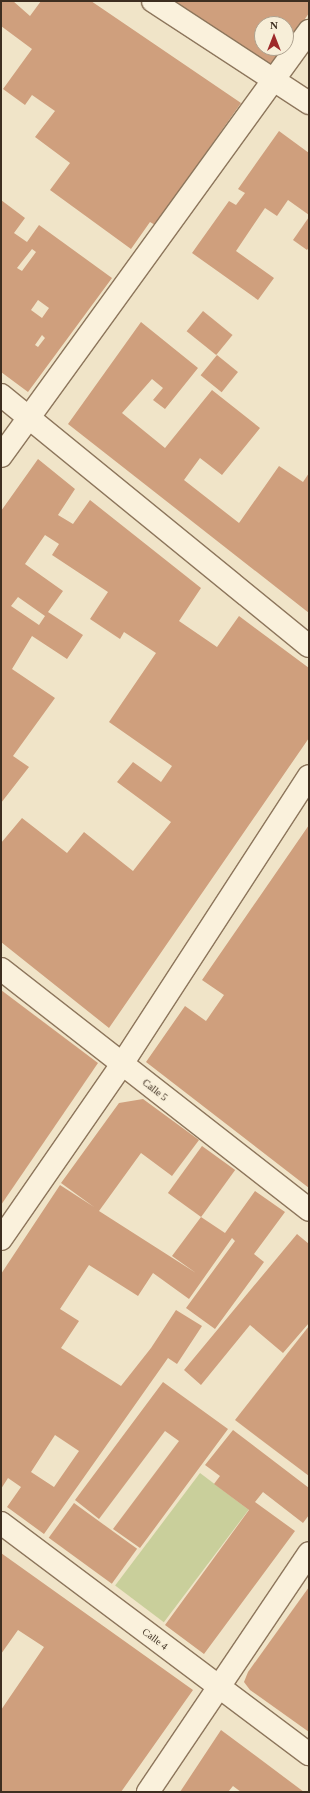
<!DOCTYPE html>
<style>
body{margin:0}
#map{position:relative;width:310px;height:1793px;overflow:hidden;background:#f0e4c8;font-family:Georgia,serif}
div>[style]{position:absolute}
.green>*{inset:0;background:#c9cf9b;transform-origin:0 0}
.building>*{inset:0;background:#cf9f7d;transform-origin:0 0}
.roads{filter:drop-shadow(1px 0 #8d765c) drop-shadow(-1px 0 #8d765c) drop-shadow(0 1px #8d765c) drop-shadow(0 -1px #8d765c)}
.minor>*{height:22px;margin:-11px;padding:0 11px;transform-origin:11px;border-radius:11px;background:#faf1dc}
span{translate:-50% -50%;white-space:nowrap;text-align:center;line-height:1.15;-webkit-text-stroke:3px #f7eed8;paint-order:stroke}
.street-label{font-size:10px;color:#3d2e20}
.frame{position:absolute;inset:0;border:2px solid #3d2e20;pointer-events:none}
.north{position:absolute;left:254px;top:16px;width:40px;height:40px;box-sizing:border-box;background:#f7eed8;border:1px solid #ada18e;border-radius:50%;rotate:0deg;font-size:11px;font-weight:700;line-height:16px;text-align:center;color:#3d2e20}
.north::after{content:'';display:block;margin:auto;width:14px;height:18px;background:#9e2a2b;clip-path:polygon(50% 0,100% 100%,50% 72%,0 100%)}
</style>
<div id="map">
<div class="green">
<div style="left:200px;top:1473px;width:61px;height:141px;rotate:37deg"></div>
</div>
<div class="building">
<div style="clip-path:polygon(1px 1px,13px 1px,30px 16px,41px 1px,91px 1px,241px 103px,155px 225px,150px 222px,131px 249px,50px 190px,70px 163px,35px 137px,55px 111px,32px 95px,25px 105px,3px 89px,32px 49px,1px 26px)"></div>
<div style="clip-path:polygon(173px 1px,309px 1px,309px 13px,286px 47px,286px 24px,262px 24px,262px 48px,285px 48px,271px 68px)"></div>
<div style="clip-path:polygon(279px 131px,309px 153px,309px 215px,288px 200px,277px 216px,265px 208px,236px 251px,274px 278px,258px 300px,192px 253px,229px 201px,236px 205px,245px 193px,238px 189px)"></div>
<div style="clip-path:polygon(evenodd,1px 200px,25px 218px,14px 233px,27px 242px,39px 225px,112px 278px,28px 392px,1px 372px,1px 200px,32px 249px,36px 252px,22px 271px,17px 268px,32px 249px,1px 200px,38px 300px,49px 308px,42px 318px,31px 310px,38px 300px,1px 200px,42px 335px,45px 338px,38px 347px,35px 345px,42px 335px)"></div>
<div style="clip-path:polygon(309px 217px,309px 247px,307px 250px,293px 240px)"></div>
<div style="left:203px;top:311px;width:38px;height:26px;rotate:39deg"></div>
<div style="clip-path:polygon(141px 322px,198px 368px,165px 409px,153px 400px,163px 388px,152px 379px,122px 413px,165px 448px,212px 390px,260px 428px,222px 475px,200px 458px,184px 480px,239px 523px,279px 466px,303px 482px,309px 473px,309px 613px,68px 424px)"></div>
<div style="left:217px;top:355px;width:27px;height:26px;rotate:39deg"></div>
<div style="clip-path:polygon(evenodd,38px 459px,75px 489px,58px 515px,73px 524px,90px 500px,201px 588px,179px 621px,217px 647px,239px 616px,309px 668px,309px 738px,109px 1028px,1px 942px,1px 843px,22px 818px,67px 853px,84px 832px,133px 871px,171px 822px,117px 782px,133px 762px,161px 782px,172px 766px,109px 722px,156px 653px,124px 632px,120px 639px,90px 619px,108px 592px,52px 555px,59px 544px,45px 535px,25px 564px,63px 591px,48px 612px,83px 635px,67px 659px,32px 636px,12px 669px,55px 698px,13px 756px,29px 767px,1px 803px,1px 511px,38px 459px,18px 597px,45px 616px,39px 625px,11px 606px,18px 597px)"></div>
<div style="clip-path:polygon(309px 825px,309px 1188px,146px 1062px,185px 1006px,206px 1021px,224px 995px,202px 980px)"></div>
<div style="clip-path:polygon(1px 990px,98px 1063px,1px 1205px)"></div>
<div style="clip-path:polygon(evenodd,143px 1099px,199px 1140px,172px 1176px,141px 1153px,99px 1211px,196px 1273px,172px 1256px,201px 1217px,225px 1233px,255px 1191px,285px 1212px,254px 1254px,264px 1262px,215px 1329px,186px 1308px,235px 1241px,232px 1238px,189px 1299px,153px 1273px,138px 1296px,89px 1265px,60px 1309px,79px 1321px,61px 1348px,121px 1386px,151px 1348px,176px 1310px,202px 1326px,177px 1364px,168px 1358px,44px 1534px,7px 1507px,21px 1487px,8px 1478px,1px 1489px,1px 1274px,60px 1185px,94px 1207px,61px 1183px,119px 1103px,143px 1099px,55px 1435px,79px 1451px,54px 1487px,31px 1472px,55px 1435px)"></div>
<div style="left:202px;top:1146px;width:41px;height:58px;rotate:36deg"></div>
<div style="clip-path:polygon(297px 1234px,309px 1244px,309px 1323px,283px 1353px,250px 1325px,201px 1385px,184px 1370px)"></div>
<div style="clip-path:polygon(309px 1326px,309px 1476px,235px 1420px)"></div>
<div style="clip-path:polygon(163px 1382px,228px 1429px,140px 1548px,113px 1529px,179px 1441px,165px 1431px,99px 1519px,75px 1500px)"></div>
<div style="clip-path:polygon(233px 1430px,309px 1488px,309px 1515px,303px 1523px,263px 1492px,255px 1502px,295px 1531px,204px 1654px,165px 1625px,249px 1510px,214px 1484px,220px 1476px,205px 1465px)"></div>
<div style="left:74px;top:1503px;width:78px;height:43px;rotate:36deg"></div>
<div style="clip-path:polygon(1px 1553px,193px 1690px,121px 1792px,1px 1792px,1px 1710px,44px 1647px,18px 1630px,1px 1654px)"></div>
<div style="clip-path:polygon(309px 1587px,309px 1732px,250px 1690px,244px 1682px,248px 1672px)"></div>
<div style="clip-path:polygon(221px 1730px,276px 1771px,304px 1792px,241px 1792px,233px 1786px,228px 1792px,180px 1792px)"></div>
</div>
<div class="roads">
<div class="minor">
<div style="left:153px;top:1px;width:186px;rotate:33.2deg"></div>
<div style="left:1px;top:395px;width:397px;rotate:39.2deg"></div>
<div style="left:1px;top:456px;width:525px;rotate:-54.07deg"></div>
<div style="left:1px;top:969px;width:391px;rotate:38deg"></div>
<div style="left:1px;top:1239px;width:213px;rotate:-55.3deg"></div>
<div style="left:122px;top:1064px;width:343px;rotate:-57deg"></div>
<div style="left:1px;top:1523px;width:385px;rotate:36.9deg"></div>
<div style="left:148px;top:1792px;width:288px;rotate:-56deg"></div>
</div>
</div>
<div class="street-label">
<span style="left:155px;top:1090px;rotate:38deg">Calle 5</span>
<span style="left:155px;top:1639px;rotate:37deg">Calle 4</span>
</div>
<div class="frame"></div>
<div class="north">N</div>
</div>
